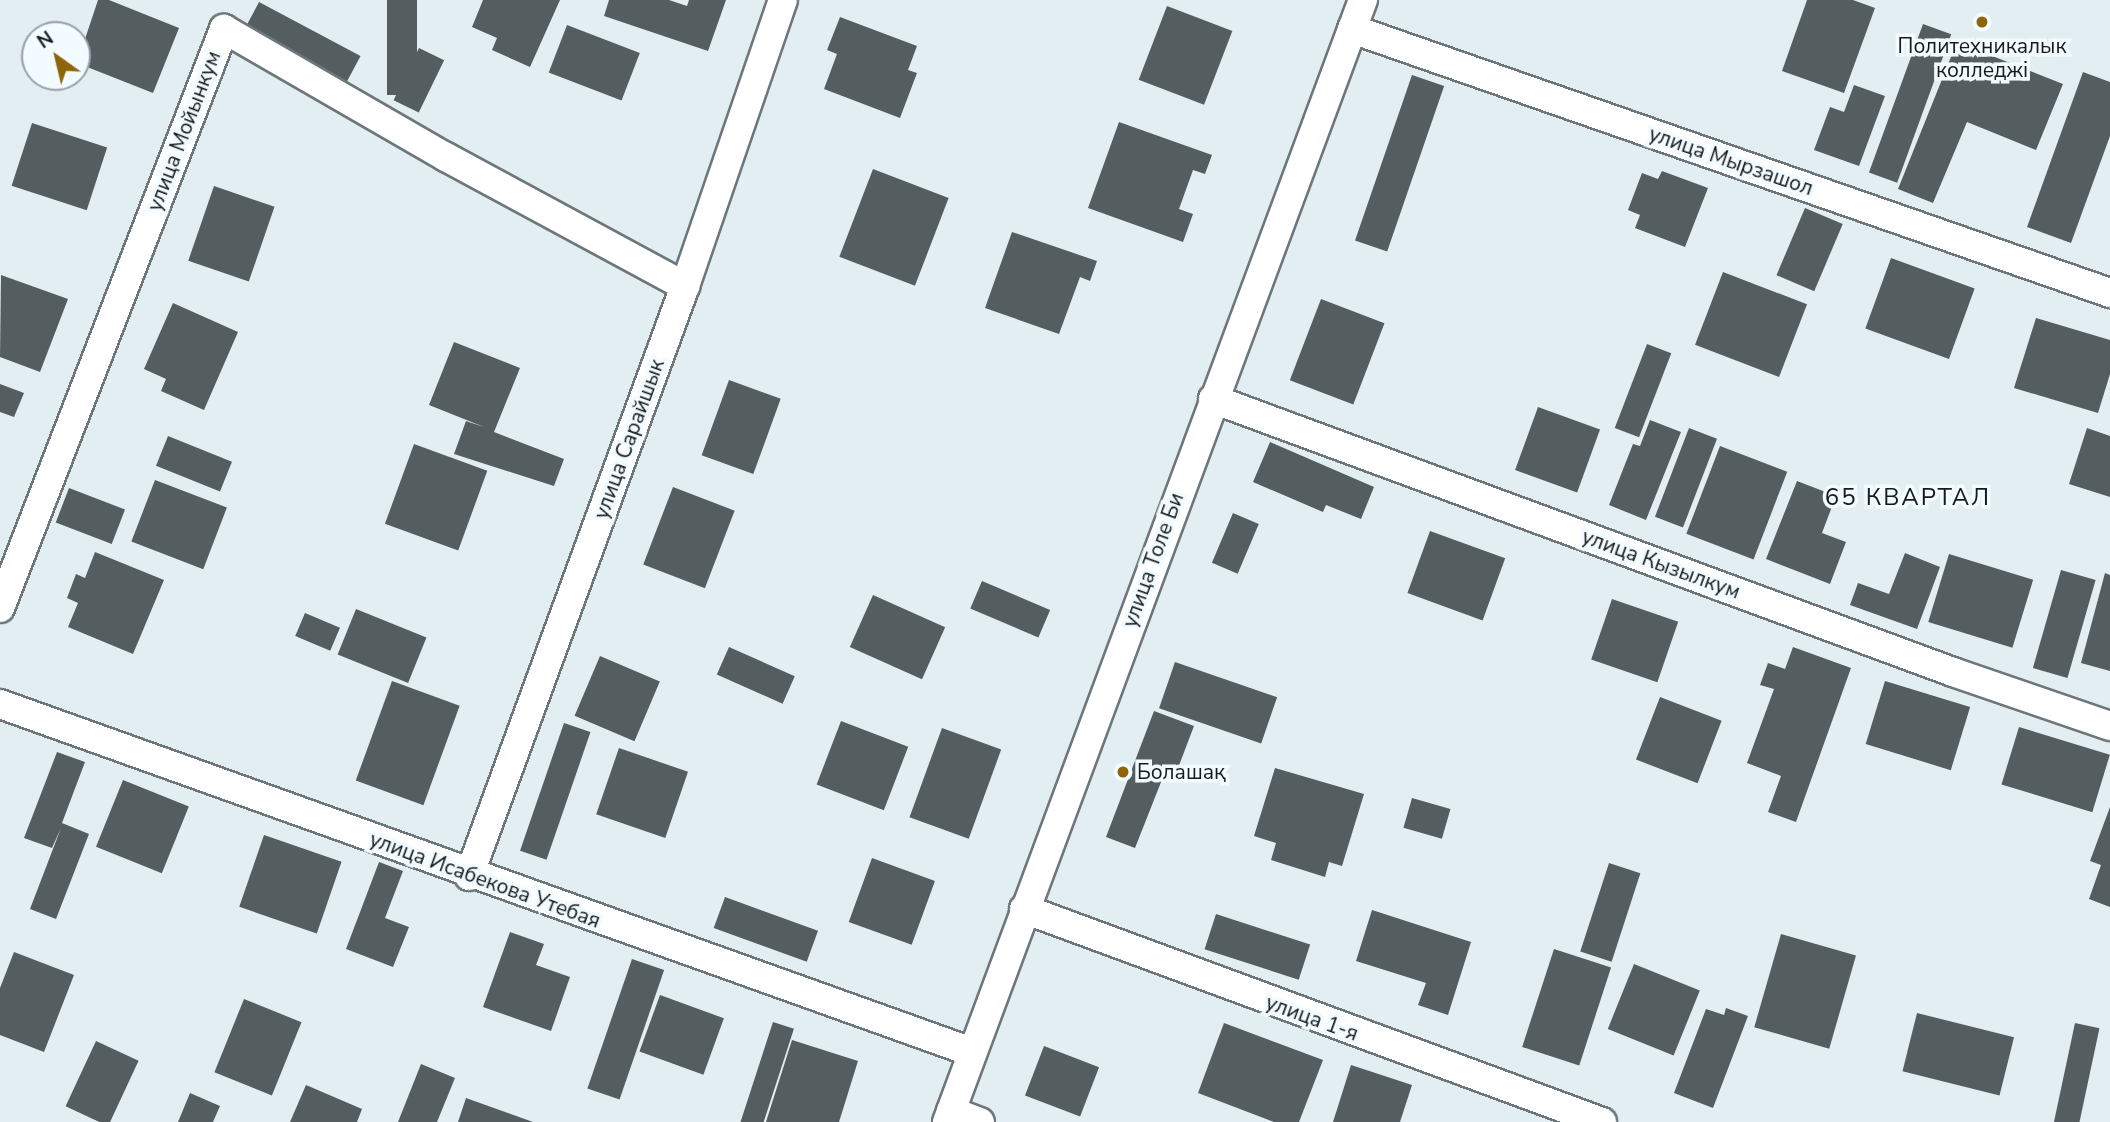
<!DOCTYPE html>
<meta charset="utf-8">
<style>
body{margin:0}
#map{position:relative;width:2110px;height:1122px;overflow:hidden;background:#e3eef3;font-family:"Nunito Sans",sans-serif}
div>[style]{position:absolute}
.building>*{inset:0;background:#545e61;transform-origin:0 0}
.roads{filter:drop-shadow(2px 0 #6d777b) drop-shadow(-2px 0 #6d777b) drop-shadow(0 2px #6d777b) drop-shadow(0 -2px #6d777b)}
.street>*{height:28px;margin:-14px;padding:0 14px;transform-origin:14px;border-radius:14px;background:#fff}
.dots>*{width:19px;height:19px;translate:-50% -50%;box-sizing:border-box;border:4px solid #f2fbff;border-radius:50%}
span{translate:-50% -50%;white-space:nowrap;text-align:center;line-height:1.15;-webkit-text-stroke:7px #f2fbff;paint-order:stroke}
.poi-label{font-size:21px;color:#161a1b}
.left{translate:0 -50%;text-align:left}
.street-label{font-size:21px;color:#161a1b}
.quarter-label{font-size:24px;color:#161a1b;letter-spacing:2px}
.north{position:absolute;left:21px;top:21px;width:70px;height:70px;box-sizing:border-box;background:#f2fbff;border:2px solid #9aa1a4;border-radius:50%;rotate:326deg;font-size:19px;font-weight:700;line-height:28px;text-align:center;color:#161a1b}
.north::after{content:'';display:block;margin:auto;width:24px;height:32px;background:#8f650b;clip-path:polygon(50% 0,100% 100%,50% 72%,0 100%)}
</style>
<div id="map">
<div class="building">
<div style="clip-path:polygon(98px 0,109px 0,179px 28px,153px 93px,77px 63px)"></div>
<div style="left:387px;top:0;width:30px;height:95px"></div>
<div style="clip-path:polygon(483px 0,560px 0,530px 67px,492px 50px,497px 38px,472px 27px)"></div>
<div style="clip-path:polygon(609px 0,669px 0,687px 6px,689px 0,726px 0,708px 51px,604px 16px)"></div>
<div style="clip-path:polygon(1807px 0,1853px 0,1875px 8px,1844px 93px,1782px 71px)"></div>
<div style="left:259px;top:2px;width:115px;height:30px;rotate:28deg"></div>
<div style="left:1167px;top:6px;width:70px;height:79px;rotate:21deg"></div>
<div style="clip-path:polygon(840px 17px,917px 46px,908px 70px,917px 73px,900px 118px,824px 89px,837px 54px,827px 50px)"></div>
<div style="left:1923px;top:24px;width:30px;height:158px;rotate:20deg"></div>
<div style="left:567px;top:25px;width:78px;height:51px;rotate:21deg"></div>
<div style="clip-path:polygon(1957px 42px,2063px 84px,2036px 150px,1967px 122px,1933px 203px,1898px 189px)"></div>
<div style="left:419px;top:48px;width:28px;height:58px;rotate:26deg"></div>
<div style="clip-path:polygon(2083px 72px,2110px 82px,2110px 136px,2071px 243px,2027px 227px)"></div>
<div style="left:1412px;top:75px;width:34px;height:175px;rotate:19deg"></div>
<div style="clip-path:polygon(1854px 85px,1885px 96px,1859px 166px,1814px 150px,1830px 107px,1844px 112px)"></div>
<div style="clip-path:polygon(1119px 122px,1212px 155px,1205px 174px,1193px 170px,1179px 209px,1193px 214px,1183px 242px,1088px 208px)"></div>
<div style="left:32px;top:123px;width:79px;height:66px;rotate:18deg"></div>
<div style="left:873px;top:169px;width:81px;height:94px;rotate:21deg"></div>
<div style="clip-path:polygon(1662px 171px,1708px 188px,1685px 247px,1635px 228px,1640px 215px,1628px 210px,1642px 173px,1658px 179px)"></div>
<div style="left:214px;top:186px;width:64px;height:79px;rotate:19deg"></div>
<div style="left:1805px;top:208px;width:41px;height:73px;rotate:23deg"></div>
<div style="clip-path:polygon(1012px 232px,1097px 261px,1090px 281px,1080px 277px,1059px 334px,985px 308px)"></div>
<div style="left:1891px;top:258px;width:89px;height:75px;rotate:20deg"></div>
<div style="left:1723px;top:272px;width:90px;height:78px;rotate:21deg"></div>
<div style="clip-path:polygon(1px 275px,68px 299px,40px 372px,0 357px)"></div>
<div style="left:1321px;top:299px;width:68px;height:87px;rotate:21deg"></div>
<div style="clip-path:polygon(173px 303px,238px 332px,204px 410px,161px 391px,166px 379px,144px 369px)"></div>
<div style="clip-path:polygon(2036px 318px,2110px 340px,2110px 374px,2098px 413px,2014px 388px)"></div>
<div style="clip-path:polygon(454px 342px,520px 368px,494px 432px,564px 459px,554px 486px,454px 454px,466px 421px,484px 427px,429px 405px)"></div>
<div style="left:1647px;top:344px;width:26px;height:90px;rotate:21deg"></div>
<div style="left:729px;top:380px;width:55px;height:80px;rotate:20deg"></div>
<div style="clip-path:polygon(0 384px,24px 393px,14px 417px,0 412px)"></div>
<div style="left:1538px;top:407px;width:66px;height:67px;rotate:20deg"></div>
<div style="clip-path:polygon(1650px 420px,1681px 432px,1646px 520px,1609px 505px,1633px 444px,1640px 446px)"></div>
<div style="left:1689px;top:428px;width:30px;height:95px;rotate:21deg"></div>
<div style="clip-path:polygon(2087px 428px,2110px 436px,2110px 497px,2069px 484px)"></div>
<div style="left:168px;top:436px;width:69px;height:32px;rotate:22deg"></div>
<div style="clip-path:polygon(1270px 442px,1374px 487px,1361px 519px,1326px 505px,1323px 512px,1253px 482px)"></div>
<div style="left:414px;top:444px;width:78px;height:85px;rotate:20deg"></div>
<div style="left:1720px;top:446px;width:72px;height:94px;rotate:21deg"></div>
<div style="left:155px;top:480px;width:77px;height:66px;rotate:21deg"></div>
<div style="clip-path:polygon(1797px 481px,1836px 496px,1822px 533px,1846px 542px,1830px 584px,1766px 559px)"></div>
<div style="left:673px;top:487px;width:66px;height:83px;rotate:21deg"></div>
<div style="left:69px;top:488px;width:60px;height:37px;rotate:21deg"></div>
<div style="left:1233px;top:513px;width:28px;height:54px;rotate:23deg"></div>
<div style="left:1430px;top:531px;width:80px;height:66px;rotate:20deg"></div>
<div style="clip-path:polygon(95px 552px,164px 580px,133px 654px,68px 627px,78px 603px,67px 598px,76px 574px,85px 578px)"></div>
<div style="clip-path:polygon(1905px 553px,1940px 567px,1917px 629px,1850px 605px,1858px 583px,1889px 594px)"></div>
<div style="left:1949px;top:554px;width:88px;height:71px;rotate:17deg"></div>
<div style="left:2061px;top:570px;width:36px;height:102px;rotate:16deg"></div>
<div style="clip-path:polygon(2105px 573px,2110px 575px,2110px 671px,2081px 663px)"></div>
<div style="left:982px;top:581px;width:74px;height:30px;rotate:23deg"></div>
<div style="left:873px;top:595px;width:79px;height:57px;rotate:24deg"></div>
<div style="left:1612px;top:599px;width:70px;height:64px;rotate:19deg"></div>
<div style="left:356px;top:609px;width:76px;height:49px;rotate:22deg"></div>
<div style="left:305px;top:613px;width:38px;height:25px;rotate:23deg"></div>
<div style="left:729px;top:647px;width:72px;height:30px;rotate:24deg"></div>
<div style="clip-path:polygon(1793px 647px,1851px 668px,1796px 822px,1768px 812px,1781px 776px,1747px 763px,1774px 689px,1760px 685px,1768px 663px,1785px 669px)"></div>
<div style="left:600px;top:656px;width:65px;height:65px;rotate:23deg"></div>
<div style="left:1175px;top:662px;width:108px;height:49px;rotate:19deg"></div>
<div style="left:392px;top:681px;width:72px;height:106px;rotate:20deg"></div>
<div style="left:1885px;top:681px;width:89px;height:66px;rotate:17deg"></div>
<div style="left:1660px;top:697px;width:66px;height:67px;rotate:21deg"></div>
<div style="clip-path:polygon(1154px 711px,1194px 726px,1175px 776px,1165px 772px,1135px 848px,1106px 837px)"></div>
<div style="left:841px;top:721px;width:72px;height:68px;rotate:21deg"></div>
<div style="left:564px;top:723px;width:28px;height:135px;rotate:19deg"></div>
<div style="left:2019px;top:727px;width:95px;height:60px;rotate:17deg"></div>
<div style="left:942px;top:728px;width:63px;height:95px;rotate:20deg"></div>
<div style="left:619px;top:748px;width:73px;height:70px;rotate:19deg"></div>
<div style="clip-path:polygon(57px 752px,85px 762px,62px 823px,89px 834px,56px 919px,30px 909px,61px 828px,52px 848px,24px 838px)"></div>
<div style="clip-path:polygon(1275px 768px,1364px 794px,1342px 866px,1329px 862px,1325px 877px,1271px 860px,1276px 843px,1254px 836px)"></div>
<div style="left:123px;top:780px;width:71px;height:72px;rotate:22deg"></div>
<div style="left:1412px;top:798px;width:40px;height:31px;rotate:16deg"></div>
<div style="clip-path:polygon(2110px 807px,2110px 907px,2089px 899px,2101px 865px,2090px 861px)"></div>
<div style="left:264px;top:835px;width:82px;height:76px;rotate:19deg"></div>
<div style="left:872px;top:858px;width:67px;height:68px;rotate:20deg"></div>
<div style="clip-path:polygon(379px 862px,403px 871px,385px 918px,409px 927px,393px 967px,346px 949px)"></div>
<div style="left:1609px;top:863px;width:33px;height:93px;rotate:18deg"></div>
<div style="left:725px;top:897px;width:99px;height:33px;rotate:20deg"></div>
<div style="clip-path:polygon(1372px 910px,1471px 942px,1448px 1015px,1418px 1005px,1426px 983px,1356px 961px)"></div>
<div style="left:1216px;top:914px;width:99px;height:37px;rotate:18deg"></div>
<div style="clip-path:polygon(510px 932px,544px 944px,536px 965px,570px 977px,551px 1031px,483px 1007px)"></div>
<div style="left:1781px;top:934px;width:78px;height:97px;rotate:16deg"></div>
<div style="left:1554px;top:949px;width:60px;height:103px;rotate:18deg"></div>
<div style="clip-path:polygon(14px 952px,74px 975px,44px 1052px,0 1035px,0 988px)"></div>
<div style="left:632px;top:959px;width:34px;height:137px;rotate:19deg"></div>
<div style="left:1634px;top:964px;width:71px;height:70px;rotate:22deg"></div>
<div style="left:660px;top:995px;width:68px;height:60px;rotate:20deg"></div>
<div style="left:244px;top:999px;width:62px;height:79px;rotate:22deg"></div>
<div style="clip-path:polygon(1726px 1008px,1748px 1016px,1713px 1108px,1674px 1093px,1706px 1009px,1724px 1015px)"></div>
<div style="left:1917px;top:1013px;width:100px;height:60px;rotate:14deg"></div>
<div style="left:773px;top:1022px;width:22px;height:106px;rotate:18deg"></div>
<div style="clip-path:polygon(1224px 1023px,1323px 1060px,1299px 1122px,1274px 1122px,1198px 1093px)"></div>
<div style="left:2075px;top:1023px;width:25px;height:101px;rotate:12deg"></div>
<div style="clip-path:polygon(792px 1040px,858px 1061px,839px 1122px,766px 1122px)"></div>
<div style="left:96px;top:1041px;width:47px;height:72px;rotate:25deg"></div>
<div style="left:1044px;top:1046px;width:59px;height:53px;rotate:21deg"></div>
<div style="clip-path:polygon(421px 1064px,455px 1078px,437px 1122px,398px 1122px)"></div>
<div style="clip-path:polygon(1351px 1065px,1412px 1085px,1400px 1122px,1333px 1122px)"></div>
<div style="clip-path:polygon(306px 1085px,362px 1109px,357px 1122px,290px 1122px)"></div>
<div style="clip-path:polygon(190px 1093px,220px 1106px,213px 1122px,178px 1122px)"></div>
<div style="clip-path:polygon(466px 1098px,533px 1122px,458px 1122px)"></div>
</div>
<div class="roads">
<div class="street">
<div style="left:1352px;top:29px;width:803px;rotate:19.2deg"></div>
<div style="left:1213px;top:399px;width:789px;rotate:20.25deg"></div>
<div style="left:1953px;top:672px;width:166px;rotate:19deg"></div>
<div style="left:0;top:608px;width:621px;rotate:-68.85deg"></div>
<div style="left:224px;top:29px;width:256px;rotate:30deg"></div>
<div style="left:446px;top:157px;width:272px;rotate:28.4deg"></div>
<div style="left:0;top:704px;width:1032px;rotate:19.7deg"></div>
<div style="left:469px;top:876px;width:628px;rotate:-69.89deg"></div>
<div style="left:685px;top:286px;width:302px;rotate:-71.1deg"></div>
<div style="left:1024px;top:909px;width:616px;rotate:20.23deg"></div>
<div style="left:951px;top:1111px;width:31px;rotate:21deg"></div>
<div style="left:947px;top:1122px;width:1197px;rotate:-69.66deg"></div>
</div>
</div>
<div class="dots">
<div style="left:1982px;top:22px;background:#8f650b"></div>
<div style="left:1123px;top:772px;background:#8f650b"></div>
</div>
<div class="poi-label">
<span style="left:1982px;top:58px">Политехникалык<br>колледжі</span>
<span class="left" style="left:1137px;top:772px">Болашақ</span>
</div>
<div class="street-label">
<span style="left:184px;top:131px;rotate:-69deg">улица Мойынкум</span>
<span style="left:1731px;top:161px;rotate:19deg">улица Мырзашол</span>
<span style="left:629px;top:439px;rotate:-70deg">улица Сарайшык</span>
<span style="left:1153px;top:560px;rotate:-70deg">улица Толе Би</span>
<span style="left:1661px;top:564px;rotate:20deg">улица Кызылкум</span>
<span style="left:485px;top:880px;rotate:20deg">улица Исабекова Утебая</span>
<span style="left:1312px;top:1018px;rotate:20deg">улица 1-я</span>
</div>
<div class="quarter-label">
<span style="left:1908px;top:498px">65 КВАРТАЛ</span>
</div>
<div class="north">N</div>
</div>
